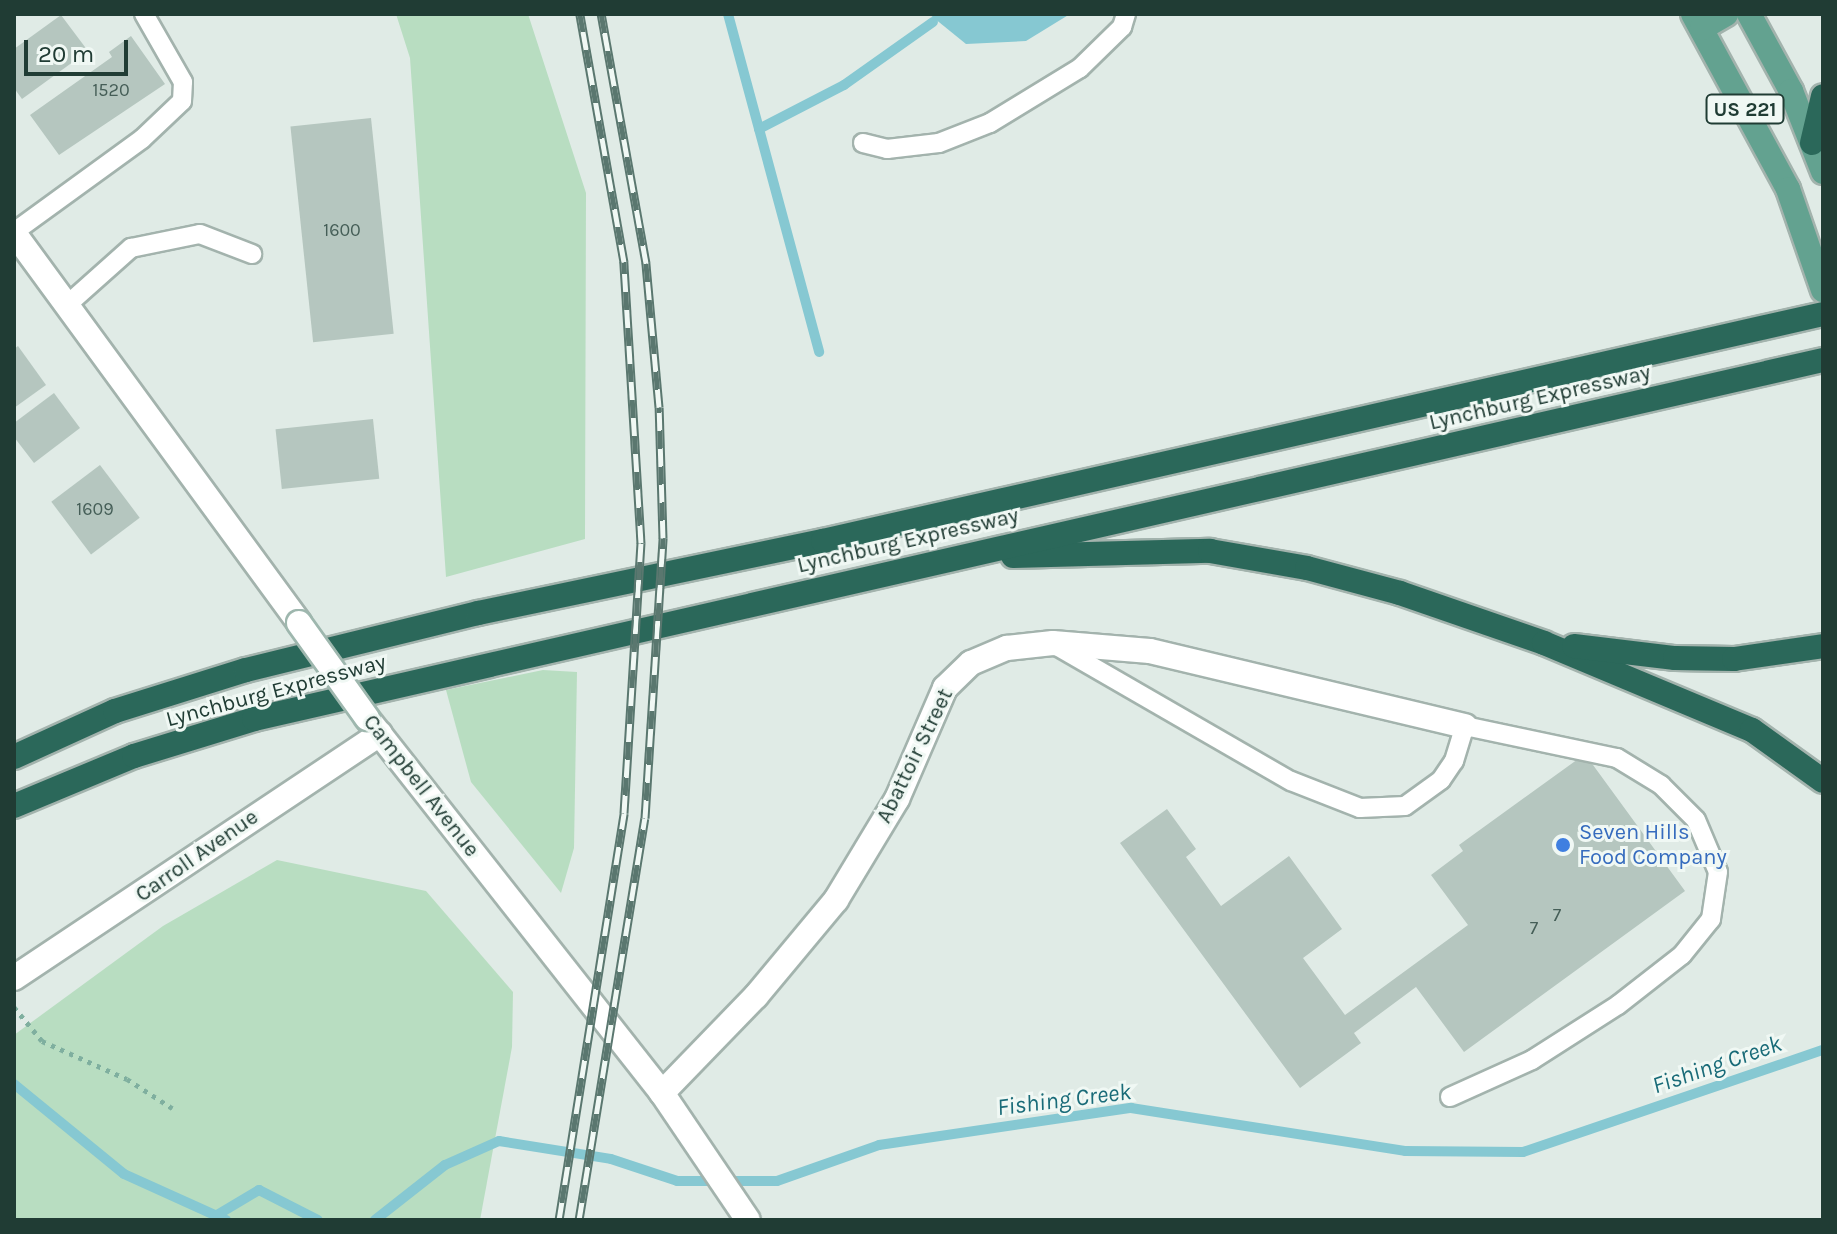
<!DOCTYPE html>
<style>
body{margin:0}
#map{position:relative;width:1837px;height:1234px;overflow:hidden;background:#e0ebe6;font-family:Karla,sans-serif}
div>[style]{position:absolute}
.green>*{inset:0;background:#b8ddc1}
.water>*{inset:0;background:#86c8d2}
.stream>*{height:10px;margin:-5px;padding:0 5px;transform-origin:5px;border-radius:5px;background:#86c8d2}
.building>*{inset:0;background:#b5c6bf;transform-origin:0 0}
.path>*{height:5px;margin-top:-2.5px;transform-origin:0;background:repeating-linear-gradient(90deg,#7faf9f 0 4px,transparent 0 10px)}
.roads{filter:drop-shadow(2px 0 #a3b3ad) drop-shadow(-2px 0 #a3b3ad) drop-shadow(0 2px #a3b3ad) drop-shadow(0 -2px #a3b3ad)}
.lane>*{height:18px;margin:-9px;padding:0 9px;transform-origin:9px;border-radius:9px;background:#fff}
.street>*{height:24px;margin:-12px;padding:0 12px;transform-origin:12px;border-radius:12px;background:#fff}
.secondary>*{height:24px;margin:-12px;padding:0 12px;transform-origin:12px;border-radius:12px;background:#fff}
.primary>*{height:24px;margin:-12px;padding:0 12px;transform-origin:12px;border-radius:12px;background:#63a290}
.highway>*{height:24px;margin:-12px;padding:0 12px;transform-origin:12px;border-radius:12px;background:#2b685a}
.rail>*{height:9px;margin-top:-4.5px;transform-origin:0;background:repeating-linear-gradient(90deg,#f0f8f4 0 18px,#5a776f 0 36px);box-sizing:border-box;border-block:2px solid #5a776f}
.bridges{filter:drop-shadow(2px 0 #9eb7ae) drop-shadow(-2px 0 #9eb7ae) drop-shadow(0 2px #9eb7ae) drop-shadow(0 -2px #9eb7ae)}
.secondary-bridge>*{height:24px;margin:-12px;padding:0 12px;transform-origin:12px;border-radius:12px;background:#fff}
.dots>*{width:22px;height:22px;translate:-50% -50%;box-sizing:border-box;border:4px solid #f0f8f4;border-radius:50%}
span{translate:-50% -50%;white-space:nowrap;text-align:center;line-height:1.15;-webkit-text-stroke:6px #f0f8f4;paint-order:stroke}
.number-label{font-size:18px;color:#455e57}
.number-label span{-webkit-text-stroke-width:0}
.shield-label span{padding:2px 6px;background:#f0f8f4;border:2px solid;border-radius:6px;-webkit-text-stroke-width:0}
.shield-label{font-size:20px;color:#203c34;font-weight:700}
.street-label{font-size:22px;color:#203c34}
.shop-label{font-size:22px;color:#366cbe}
.left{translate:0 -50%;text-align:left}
.water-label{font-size:24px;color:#196b78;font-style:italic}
.frame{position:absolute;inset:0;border:16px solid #203c34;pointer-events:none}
.scale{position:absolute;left:24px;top:40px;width:104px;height:36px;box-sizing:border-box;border:4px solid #203c34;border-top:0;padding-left:10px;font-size:24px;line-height:28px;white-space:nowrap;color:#203c34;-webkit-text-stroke:6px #f0f8f4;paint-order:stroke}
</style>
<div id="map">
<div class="green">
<div style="clip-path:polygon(396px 14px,528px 14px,586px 193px,585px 539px,446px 577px,410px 58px)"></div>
<div style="clip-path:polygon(543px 670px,577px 672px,574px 848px,561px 893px,471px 782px,446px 690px)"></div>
<div style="clip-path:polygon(277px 860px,426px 891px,513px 992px,512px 1047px,480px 1220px,14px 1220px,14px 1035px,163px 926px)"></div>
</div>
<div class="water">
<div style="clip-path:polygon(929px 14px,1070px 14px,1026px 41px,966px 44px)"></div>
</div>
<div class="stream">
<div style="left:728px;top:14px;width:350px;rotate:74.9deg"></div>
<div style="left:759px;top:129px;width:96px;rotate:-27.4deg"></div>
<div style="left:844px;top:85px;width:109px;rotate:-35.3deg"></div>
<div style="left:14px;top:1084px;width:142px;rotate:39.3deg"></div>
<div style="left:124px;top:1174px;width:112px;rotate:24.3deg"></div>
<div style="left:217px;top:1215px;width:49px;rotate:-30.8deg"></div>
<div style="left:259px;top:1190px;width:66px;rotate:27deg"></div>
<div style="left:375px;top:1220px;width:89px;rotate:-38.2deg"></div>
<div style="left:445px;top:1165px;width:59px;rotate:-24deg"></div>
<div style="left:499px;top:1141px;width:113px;rotate:9.1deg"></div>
<div style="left:611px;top:1159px;width:70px;rotate:18.4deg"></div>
<div style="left:677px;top:1181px;width:100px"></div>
<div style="left:777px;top:1181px;width:108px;rotate:-19.4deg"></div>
<div style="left:879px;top:1145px;width:255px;rotate:-8.4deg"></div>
<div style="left:1131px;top:1108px;width:277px;rotate:8.9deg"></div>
<div style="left:1405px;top:1151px;width:118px;rotate:0.5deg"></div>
<div style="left:1523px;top:1152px;width:317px;rotate:-18.8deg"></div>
</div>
<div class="building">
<div style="clip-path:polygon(61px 15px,88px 51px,22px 99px,14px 88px,14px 49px)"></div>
<div style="clip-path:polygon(131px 36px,165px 84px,59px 155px,30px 115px,112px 57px,109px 52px)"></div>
<div style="left:371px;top:118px;width:217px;height:81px;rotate:84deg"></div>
<div style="clip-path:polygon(18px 346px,46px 385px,14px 408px,14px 349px)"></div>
<div style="clip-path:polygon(54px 393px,80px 428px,34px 463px,14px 437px,14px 423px)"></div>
<div style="left:373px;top:419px;width:60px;height:98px;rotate:84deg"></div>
<div style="left:100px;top:465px;width:66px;height:61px;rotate:53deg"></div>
<div style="clip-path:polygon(1585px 754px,1685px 891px,1464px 1052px,1416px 987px,1354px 1033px,1361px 1043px,1300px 1088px,1120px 843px,1167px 809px,1196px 849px,1186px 857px,1221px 906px,1289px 856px,1342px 929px,1303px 958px,1345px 1015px,1468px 925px,1431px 875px,1463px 851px,1459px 845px)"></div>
</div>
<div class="path">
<div style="left:14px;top:1007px;width:44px;rotate:50.5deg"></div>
<div style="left:42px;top:1041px;width:93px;rotate:24.1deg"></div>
<div style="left:127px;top:1079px;width:54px;rotate:32.8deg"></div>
</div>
<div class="roads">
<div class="lane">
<div style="left:863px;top:143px;width:25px;rotate:14deg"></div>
<div style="left:887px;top:149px;width:52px;rotate:-6.6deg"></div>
<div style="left:939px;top:143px;width:55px;rotate:-21.4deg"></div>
<div style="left:990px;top:123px;width:105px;rotate:-31.4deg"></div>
<div style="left:1080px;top:68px;width:59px;rotate:-44.3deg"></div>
<div style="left:1122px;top:27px;width:14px;rotate:-73deg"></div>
<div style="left:14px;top:232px;width:158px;rotate:-36deg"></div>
<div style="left:142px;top:139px;width:55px;rotate:-43.5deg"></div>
<div style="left:182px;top:101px;width:19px;rotate:-87deg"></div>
<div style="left:183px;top:82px;width:78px;rotate:-119.8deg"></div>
<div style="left:67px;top:305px;width:86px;rotate:-41.7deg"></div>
<div style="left:131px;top:248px;width:70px;rotate:-11.5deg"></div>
<div style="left:200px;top:234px;width:56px;rotate:21deg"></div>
<div style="left:1055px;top:645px;width:272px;rotate:30deg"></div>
<div style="left:1291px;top:781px;width:74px;rotate:21.4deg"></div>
<div style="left:1360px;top:808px;width:45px;rotate:-2.5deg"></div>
<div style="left:1405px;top:806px;width:44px;rotate:-35.8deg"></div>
<div style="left:1441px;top:780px;width:23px;rotate:-56deg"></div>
<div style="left:1454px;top:761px;width:37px;rotate:-73deg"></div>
<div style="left:1465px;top:726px;width:155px;rotate:11.9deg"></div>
<div style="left:1617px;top:758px;width:52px;rotate:31.5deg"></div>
<div style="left:1661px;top:785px;width:49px;rotate:45deg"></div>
<div style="left:1696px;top:820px;width:56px;rotate:67.1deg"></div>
<div style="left:1718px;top:872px;width:48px;rotate:98.5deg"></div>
<div style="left:1711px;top:919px;width:46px;rotate:128.9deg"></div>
<div style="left:1682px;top:955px;width:81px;rotate:142deg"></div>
<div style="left:1618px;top:1005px;width:102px;rotate:147.4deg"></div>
<div style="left:1532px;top:1060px;width:90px;rotate:155.7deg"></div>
</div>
<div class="street">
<div style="left:14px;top:978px;width:440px;rotate:-33.7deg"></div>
<div style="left:662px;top:1093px;width:135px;rotate:-45.9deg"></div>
<div style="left:756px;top:996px;width:125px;rotate:-50.2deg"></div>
<div style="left:836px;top:900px;width:118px;rotate:-58.9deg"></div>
<div style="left:897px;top:799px;width:121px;rotate:-66.6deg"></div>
<div style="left:945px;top:688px;width:36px;rotate:-44deg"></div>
<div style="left:971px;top:663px;width:39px;rotate:-23deg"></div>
<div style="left:1007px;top:648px;width:46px;rotate:-6.2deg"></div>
<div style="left:1053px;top:643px;width:97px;rotate:4.7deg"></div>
<div style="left:1150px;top:651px;width:324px;rotate:13.4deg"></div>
</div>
<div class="secondary">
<div style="left:14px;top:233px;width:483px;rotate:53.8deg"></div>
<div style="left:367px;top:718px;width:477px;rotate:51.8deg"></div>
<div style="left:662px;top:1093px;width:153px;rotate:55.9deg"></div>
</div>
<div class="primary">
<div style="left:1693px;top:14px;width:199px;rotate:61.5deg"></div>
<div style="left:1788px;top:189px;width:107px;rotate:70.9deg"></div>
<div style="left:1749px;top:14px;width:88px;rotate:61.4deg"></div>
<div style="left:1791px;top:91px;width:87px;rotate:68.4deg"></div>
<div style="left:1702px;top:28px;width:28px;rotate:-30deg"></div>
</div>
<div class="highway">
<div style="left:1812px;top:143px;width:48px;rotate:-76.8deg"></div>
<div style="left:1013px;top:556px;width:197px;rotate:-1.5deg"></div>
<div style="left:1210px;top:551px;width:98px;rotate:9.9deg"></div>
<div style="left:1307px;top:568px;width:96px;rotate:15deg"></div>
<div style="left:1400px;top:593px;width:152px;rotate:19.1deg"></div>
<div style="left:1544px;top:643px;width:225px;rotate:22.7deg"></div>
<div style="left:1752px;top:730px;width:87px;rotate:35.7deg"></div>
<div style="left:1574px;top:646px;width:102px;rotate:6.8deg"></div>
<div style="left:1675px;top:658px;width:59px;rotate:1deg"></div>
<div style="left:1734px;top:659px;width:90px;rotate:-8.3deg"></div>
<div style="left:14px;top:757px;width:111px;rotate:-24.5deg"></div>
<div style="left:115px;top:711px;width:137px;rotate:-17.4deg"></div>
<div style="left:246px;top:670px;width:239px;rotate:-13.8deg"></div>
<div style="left:478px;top:613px;width:352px;rotate:-11.8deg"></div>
<div style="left:823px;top:541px;width:1025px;rotate:-12.79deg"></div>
<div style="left:14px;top:806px;width:130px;rotate:-22.6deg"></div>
<div style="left:134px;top:756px;width:126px;rotate:-17.1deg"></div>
<div style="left:254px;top:719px;width:1610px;rotate:-12.89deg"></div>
</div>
</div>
<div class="rail">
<div style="left:559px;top:1220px;width:412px;rotate:-80.9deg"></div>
<div style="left:624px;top:813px;width:271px;rotate:-86.4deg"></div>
<div style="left:641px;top:543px;width:282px;rotate:-93.5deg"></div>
<div style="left:624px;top:262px;width:252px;rotate:-100.1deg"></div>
<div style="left:579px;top:1220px;width:407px;rotate:-80.7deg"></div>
<div style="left:645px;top:818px;width:281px;rotate:-86.3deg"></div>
<div style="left:663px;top:538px;width:131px;rotate:-91.7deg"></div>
<div style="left:659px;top:407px;width:145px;rotate:-95.2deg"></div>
<div style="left:646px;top:263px;width:253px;rotate:-100.2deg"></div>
</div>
<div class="bridges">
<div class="secondary-bridge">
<div style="left:299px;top:623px;width:117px;rotate:54.4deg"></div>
</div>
</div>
<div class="dots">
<div style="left:1563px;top:845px;background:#3f7fe0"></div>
</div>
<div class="number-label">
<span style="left:111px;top:90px">1520</span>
<span style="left:342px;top:230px">1600</span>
<span style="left:95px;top:509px">1609</span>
<span style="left:1557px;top:915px">7</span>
<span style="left:1534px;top:928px">7</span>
</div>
<div class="shield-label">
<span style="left:1745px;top:109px">US 221</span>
</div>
<div class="street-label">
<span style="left:1540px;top:398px;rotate:-13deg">Lynchburg Expressway</span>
<span style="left:908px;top:541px;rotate:-13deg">Lynchburg Expressway</span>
<span style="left:276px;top:691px;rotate:-15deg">Lynchburg Expressway</span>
<span style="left:915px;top:756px;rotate:-64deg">Abattoir Street</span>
<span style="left:421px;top:786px;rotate:52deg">Campbell Avenue</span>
<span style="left:197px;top:856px;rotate:-35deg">Carroll Avenue</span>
</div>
<div class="shop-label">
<span class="left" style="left:1579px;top:845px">Seven Hills<br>Food Company</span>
</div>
<div class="water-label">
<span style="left:1717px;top:1065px;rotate:-19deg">Fishing Creek</span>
<span style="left:1064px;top:1100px;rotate:-7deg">Fishing Creek</span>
</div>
<div class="frame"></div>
<div class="scale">20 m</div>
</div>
